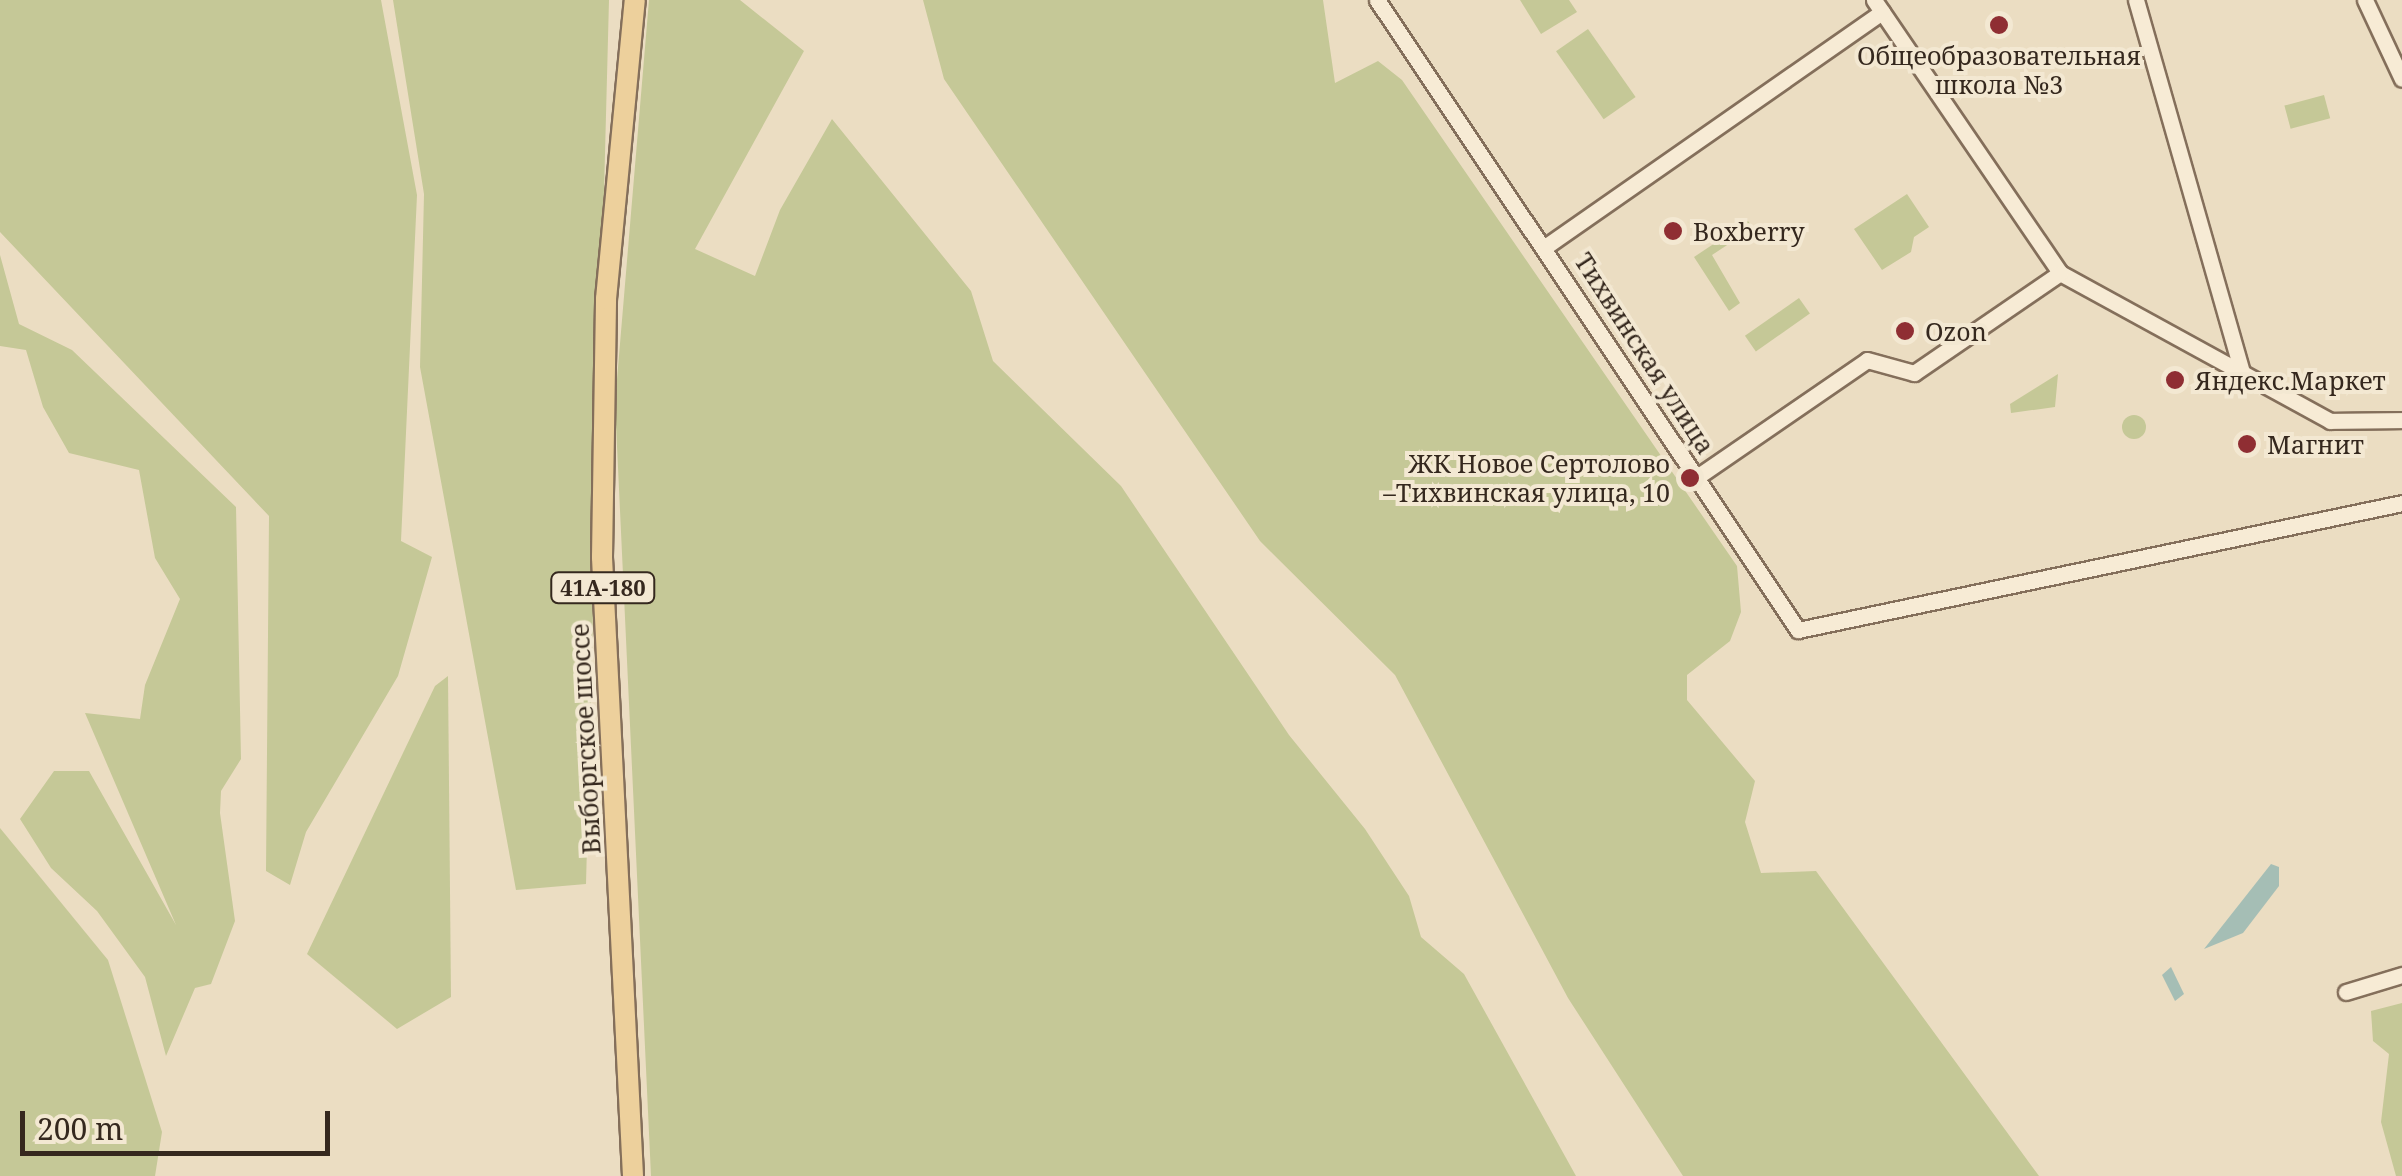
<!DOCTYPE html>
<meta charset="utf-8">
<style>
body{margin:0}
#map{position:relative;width:2402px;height:1176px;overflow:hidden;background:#ebddc2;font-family:"Noto Serif",serif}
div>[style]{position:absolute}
.green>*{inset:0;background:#c5c897;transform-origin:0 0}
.round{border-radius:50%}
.water>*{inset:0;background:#a5beb5}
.roads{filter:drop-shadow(2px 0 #846f5b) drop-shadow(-2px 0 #846f5b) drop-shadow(0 2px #846f5b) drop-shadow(0 -2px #846f5b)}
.minor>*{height:15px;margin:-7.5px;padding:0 7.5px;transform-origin:7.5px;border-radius:7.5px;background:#f7ebd5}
.major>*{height:20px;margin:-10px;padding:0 10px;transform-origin:10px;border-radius:10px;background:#edd09c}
.dots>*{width:28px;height:28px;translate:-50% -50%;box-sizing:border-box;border:5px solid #f3e8d2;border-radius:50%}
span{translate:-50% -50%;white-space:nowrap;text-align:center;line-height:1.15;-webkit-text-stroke:8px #f3e8d2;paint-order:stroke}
.shield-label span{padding:2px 8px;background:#f3e8d2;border:2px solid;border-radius:8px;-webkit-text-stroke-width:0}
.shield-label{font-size:22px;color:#35281e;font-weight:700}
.poi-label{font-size:25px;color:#35281e}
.left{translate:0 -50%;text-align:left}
.right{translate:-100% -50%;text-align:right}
.street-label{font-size:25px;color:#35281e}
.scale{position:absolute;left:20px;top:1111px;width:310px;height:45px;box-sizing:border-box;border:5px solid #35281e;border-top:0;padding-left:12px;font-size:30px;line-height:35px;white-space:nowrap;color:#35281e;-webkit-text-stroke:8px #f3e8d2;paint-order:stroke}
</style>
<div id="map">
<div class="green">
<div style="clip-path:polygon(0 0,381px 0,417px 195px,401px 541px,432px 557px,398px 676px,306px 832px,290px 885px,266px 871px,269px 516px,0 232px)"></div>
<div style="clip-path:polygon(393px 0,609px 0,586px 884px,516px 890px,420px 367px,424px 194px)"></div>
<div style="clip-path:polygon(649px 0,740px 0,804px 51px,695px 249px,755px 276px,780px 210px,832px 119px,971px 291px,993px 361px,1121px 486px,1289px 735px,1365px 829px,1409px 896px,1421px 937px,1464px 974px,1576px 1176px,651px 1176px,615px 403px)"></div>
<div style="clip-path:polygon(923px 0,1323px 0,1335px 83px,1378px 61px,1402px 80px,1737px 566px,1741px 612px,1730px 641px,1687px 675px,1687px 700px,1755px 781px,1745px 822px,1761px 873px,1816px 871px,2039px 1176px,1683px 1176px,1568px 998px,1395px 675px,1260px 541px,944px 79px)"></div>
<div style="clip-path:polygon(1520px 0,1569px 0,1577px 12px,1541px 34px)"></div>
<div style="left:1588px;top:29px;width:83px;height:39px;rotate:55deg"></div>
<div style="left:2324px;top:95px;width:24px;height:41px;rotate:75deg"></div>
<div style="clip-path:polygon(1907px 194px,1929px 227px,1914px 237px,1911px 252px,1882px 270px,1854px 229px)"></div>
<div style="clip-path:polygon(1748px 221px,1753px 228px,1712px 255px,1740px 303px,1729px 311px,1694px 257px)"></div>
<div style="clip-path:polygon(0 255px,19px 324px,72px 350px,236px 507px,241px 759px,221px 791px,220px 813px,235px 921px,211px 984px,195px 988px,166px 1056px,145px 977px,97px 911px,51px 868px,20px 819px,54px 771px,89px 771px,176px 925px,85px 713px,140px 719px,145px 685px,180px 599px,155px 558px,139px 470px,69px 453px,43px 407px,26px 350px,0 346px)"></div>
<div style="left:1799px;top:298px;width:19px;height:66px;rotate:55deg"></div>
<div style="clip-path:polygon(2058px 374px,2055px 407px,2011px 413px,2010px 404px)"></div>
<div class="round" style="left:2122px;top:415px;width:24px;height:24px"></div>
<div style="clip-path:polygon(448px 676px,451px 997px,397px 1029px,307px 954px,435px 686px)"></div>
<div style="clip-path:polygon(0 828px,108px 960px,162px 1132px,155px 1176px,0 1176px)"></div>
<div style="clip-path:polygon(2402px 1003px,2402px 1176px,2396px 1176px,2381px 1122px,2389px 1054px,2373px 1041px,2371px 1011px)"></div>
</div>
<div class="water">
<div style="clip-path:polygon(2271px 864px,2279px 867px,2279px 886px,2243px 933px,2204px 949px)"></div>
<div style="clip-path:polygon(2171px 967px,2184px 994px,2175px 1001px,2162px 975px)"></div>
</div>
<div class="roads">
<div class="minor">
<div style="left:1377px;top:0;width:758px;rotate:56.25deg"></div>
<div style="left:1798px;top:630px;width:617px;rotate:-11.87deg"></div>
<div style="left:1874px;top:0;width:330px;rotate:55.7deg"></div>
<div style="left:2060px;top:273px;width:308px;rotate:28.7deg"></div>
<div style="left:2330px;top:421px;width:72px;rotate:-0.8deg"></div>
<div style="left:2136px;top:0;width:390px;rotate:74.1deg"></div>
<div style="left:2365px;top:0;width:87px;rotate:64.9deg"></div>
<div style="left:1545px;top:247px;width:411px;rotate:-34.9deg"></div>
<div style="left:1697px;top:477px;width:206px;rotate:-34.5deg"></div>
<div style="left:1867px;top:360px;width:49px;rotate:15.5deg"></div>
<div style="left:1914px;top:373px;width:177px;rotate:-34.4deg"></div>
<div style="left:2346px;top:992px;width:59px;rotate:-16.9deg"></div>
</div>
<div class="major">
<div style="left:633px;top:1176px;width:620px;rotate:-92.87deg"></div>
<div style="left:602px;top:557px;width:258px;rotate:-89.1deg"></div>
<div style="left:606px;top:299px;width:300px;rotate:-84.5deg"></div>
</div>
</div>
<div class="dots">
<div style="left:1999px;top:25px;background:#8f2e33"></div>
<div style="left:1673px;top:231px;background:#8f2e33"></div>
<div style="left:1905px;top:331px;background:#8f2e33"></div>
<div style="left:2175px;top:380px;background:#8f2e33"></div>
<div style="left:2247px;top:444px;background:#8f2e33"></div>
<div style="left:1690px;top:478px;background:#8f2e33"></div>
</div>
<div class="shield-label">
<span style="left:603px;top:588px">41А-180</span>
</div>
<div class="poi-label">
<span style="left:1999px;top:70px">Общеобразовательная<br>школа №3</span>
<span class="left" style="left:1693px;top:231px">Boxberry</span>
<span class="left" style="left:1925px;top:331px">Ozon</span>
<span class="left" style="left:2195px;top:380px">Яндекс.Маркет</span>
<span class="left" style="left:2267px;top:444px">Магнит</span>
<span class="right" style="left:1670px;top:478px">ЖК Новое Сертолово<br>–Тихвинская улица, 10</span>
</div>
<div class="street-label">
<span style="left:1645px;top:353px;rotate:57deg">Тихвинская улица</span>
<span style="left:585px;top:739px;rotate:-93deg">Выборгское шоссе</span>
</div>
<div class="scale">200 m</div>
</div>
